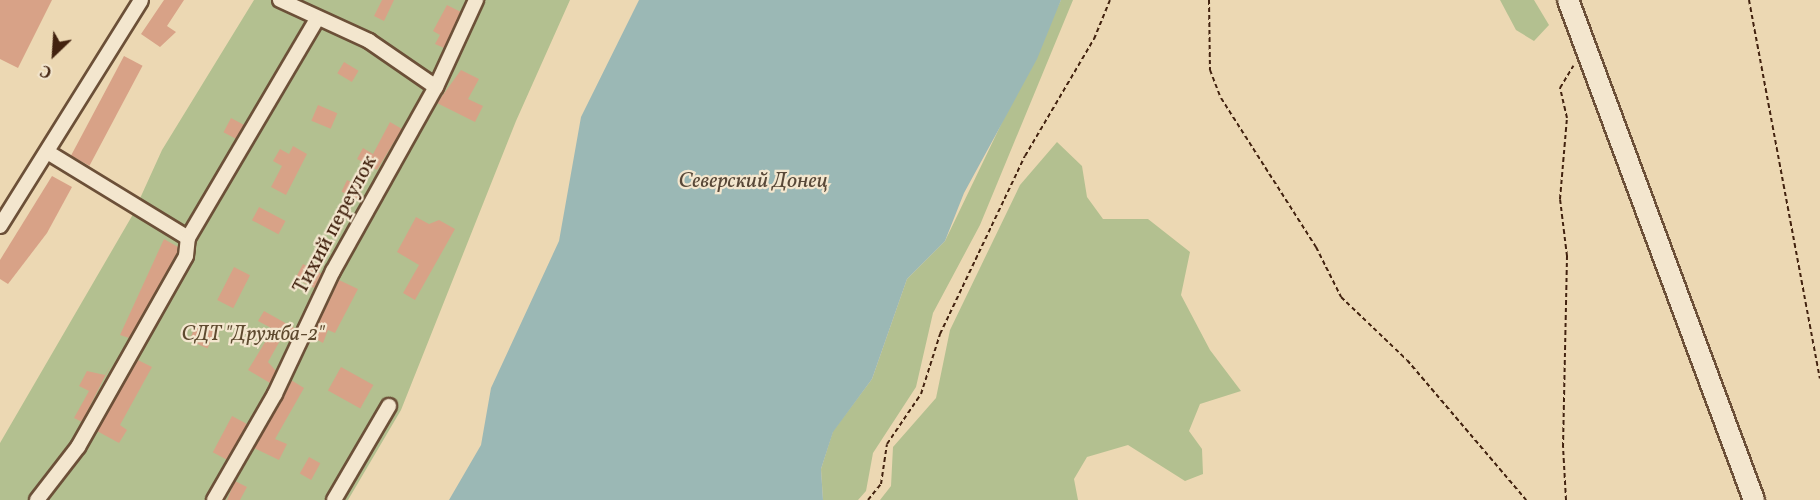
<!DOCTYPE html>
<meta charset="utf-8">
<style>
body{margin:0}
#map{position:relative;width:1820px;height:500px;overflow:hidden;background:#ecd8b3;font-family:Vollkorn,serif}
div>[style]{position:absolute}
.green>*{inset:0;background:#b3c090}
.water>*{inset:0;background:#9bb8b5}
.building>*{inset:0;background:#d8a287;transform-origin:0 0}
.path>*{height:2px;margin-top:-1px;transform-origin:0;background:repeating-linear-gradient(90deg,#42220f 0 4.5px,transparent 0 7.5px)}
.roads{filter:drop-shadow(2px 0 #6c5038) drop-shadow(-2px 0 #6c5038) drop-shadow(0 2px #6c5038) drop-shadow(0 -2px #6c5038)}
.street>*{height:14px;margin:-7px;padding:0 7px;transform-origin:7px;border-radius:7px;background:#f3e6ce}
.secondary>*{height:20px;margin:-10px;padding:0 10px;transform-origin:10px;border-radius:10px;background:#f3e6ce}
span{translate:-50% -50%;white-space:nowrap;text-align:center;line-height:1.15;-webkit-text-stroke:4.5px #f3e6ce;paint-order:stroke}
.street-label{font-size:21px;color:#42220f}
.park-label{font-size:21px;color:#5e4a2f;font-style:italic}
.water-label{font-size:22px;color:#584838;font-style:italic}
.north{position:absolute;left:24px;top:24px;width:60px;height:60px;-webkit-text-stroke:4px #f3e6ce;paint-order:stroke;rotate:205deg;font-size:16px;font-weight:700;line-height:24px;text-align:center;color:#42220f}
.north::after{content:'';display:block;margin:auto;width:21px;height:27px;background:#42220f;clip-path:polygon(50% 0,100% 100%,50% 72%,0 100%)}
</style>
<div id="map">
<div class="green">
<div style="clip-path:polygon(254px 0,570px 0,516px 121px,401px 410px,348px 500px,0 500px,0 443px,132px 216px,162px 150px)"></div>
<div style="clip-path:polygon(1061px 0,1073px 0,980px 225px,933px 313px,916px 387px,873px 453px,866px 491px,858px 500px,823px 500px,821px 469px,833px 431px,872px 379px,907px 279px,945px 241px)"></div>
<div style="clip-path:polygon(1500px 0,1534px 0,1549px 25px,1534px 41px,1516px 30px)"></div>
<div style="clip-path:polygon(1057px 142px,1082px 166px,1087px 197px,1103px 219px,1148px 219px,1190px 252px,1181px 295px,1210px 350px,1241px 391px,1200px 404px,1189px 431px,1202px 449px,1203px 474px,1185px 481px,1128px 445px,1087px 457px,1074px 479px,1078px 500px,880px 500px,891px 486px,893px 447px,936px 398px,950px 330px,1020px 185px)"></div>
</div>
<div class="water">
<div style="clip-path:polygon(639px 0,1061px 0,1037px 59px,964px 193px,945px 241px,907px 279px,872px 379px,833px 432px,821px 469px,823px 500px,449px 500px,481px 445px,491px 388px,559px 241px,581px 117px)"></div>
</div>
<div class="building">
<div style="clip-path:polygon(0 0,52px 0,18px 68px,0 59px)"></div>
<div style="clip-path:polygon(164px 0,184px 0,167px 26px,176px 32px,160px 47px,141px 34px)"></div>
<div style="clip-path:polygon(382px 0,394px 0,384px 21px,374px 16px)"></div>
<div style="clip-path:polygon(447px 5px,461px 12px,444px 48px,435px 44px,440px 35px,433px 31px)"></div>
<div style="left:124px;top:56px;width:21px;height:113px;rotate:28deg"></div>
<div style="left:344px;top:62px;width:17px;height:13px;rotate:31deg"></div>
<div style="clip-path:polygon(461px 70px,479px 79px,468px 99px,483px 106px,475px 122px,437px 103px)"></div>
<div style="left:318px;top:105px;width:21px;height:17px;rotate:23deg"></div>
<div style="left:231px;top:118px;width:15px;height:16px;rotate:28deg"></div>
<div style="clip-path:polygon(390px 122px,402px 129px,377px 170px,357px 159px,363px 148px,373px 154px)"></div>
<div style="clip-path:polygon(293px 146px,307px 154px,286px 195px,271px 187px,282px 166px,273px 161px,280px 149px,289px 154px)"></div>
<div style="clip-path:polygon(52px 176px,72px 187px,47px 233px,8px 284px,0 279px,0 260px)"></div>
<div style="left:347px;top:180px;width:17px;height:13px;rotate:25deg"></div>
<div style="left:259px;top:207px;width:30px;height:15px;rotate:28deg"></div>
<div style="clip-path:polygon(416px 217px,429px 224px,439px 220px,455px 229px,415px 300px,403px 293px,419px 265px,397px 252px)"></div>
<div style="clip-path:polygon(164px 239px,178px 247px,177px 253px,129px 338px,120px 335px)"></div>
<div style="left:303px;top:264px;width:21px;height:16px;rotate:28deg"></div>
<div style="left:234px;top:267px;width:18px;height:37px;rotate:27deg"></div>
<div style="clip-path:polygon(339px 280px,358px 289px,335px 333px,328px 330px,323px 343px,312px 337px)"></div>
<div style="clip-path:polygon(264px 311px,296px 329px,289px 341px,282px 337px,268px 362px,276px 371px,270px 383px,248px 370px,273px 329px,258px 321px)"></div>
<div style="left:197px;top:323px;width:20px;height:19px;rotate:24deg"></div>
<div style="clip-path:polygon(138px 360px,152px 367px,120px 425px,127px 430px,119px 443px,97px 431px)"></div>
<div style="clip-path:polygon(110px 366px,82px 422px,74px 418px,89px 391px,79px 386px,87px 371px,105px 375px)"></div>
<div style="left:341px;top:367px;width:37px;height:27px;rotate:29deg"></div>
<div style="clip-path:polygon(291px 380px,304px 388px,275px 439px,287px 444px,279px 460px,254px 448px)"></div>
<div style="left:232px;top:416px;width:17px;height:41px;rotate:28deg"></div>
<div style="left:309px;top:457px;width:13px;height:19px;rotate:29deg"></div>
<div style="clip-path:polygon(235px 481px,247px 487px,240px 500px,227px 500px)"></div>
</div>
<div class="path">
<div style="left:1209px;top:0;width:70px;rotate:89.2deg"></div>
<div style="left:1210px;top:70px;width:30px;rotate:69deg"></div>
<div style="left:1221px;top:98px;width:177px;rotate:57.5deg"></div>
<div style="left:1316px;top:247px;width:56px;rotate:63.4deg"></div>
<div style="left:1341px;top:297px;width:91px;rotate:43.7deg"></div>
<div style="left:1407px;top:360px;width:184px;rotate:49.6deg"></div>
<div style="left:1749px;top:0;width:385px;rotate:79.4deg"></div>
<div style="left:868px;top:500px;width:21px;rotate:-51deg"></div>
<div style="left:881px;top:484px;width:40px;rotate:-81.5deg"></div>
<div style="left:887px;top:444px;width:60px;rotate:-55.8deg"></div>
<div style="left:921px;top:394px;width:63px;rotate:-72.4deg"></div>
<div style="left:940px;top:334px;width:197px;rotate:-64.5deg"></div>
<div style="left:1025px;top:156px;width:136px;rotate:-59.5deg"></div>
<div style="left:1094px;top:39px;width:42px;rotate:-67.7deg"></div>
<div style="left:1566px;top:500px;width:53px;rotate:-93.2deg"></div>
<div style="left:1563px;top:447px;width:191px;rotate:-88.8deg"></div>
<div style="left:1567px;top:256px;width:57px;rotate:-97deg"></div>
<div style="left:1560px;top:199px;width:81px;rotate:-85.1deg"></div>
<div style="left:1567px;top:118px;width:31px;rotate:-103deg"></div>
<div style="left:1560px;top:88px;width:26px;rotate:-59deg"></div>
</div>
<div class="roads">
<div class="street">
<div style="left:280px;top:0;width:98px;rotate:24.7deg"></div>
<div style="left:369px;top:41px;width:81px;rotate:34.5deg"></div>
<div style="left:49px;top:153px;width:163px;rotate:31.4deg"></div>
<div style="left:0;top:226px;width:266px;rotate:-58deg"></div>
<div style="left:37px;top:500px;width:67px;rotate:-52.3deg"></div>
<div style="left:78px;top:447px;width:219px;rotate:-60.5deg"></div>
<div style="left:186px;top:256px;width:18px;rotate:-84deg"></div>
<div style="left:188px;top:238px;width:254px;rotate:-59.5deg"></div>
<div style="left:214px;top:500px;width:122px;rotate:-60.1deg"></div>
<div style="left:275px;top:394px;width:136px;rotate:-64.8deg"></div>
<div style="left:333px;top:271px;width:211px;rotate:-60.8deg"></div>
<div style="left:436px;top:87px;width:96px;rotate:-65.3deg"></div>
<div style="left:334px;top:500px;width:109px;rotate:-59.7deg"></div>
</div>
<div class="secondary">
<div style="left:1568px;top:0;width:533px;rotate:69.59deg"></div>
</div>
</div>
<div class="street-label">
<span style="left:336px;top:225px;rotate:-62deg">Тихий переулок</span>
</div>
<div class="park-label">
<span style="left:253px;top:335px">СДТ "Дружба-2"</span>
</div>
<div class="water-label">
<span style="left:753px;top:182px">Северский Донец</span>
</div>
<div class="north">С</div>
</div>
